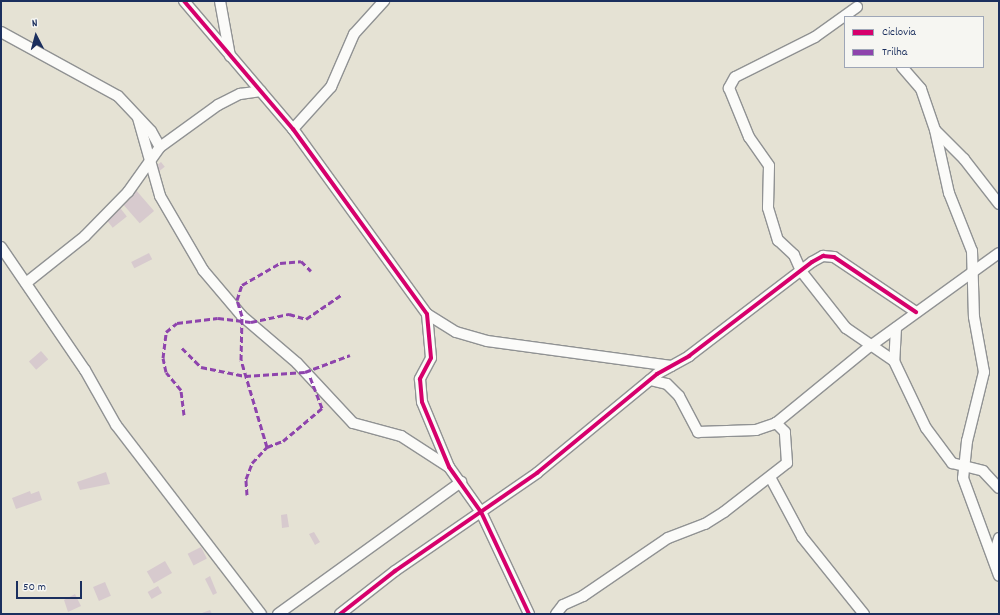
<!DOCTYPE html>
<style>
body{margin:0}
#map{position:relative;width:1000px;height:615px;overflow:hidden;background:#e5e2d4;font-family:Dekko,sans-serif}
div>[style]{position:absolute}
.building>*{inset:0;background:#d7cace;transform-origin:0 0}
.roads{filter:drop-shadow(1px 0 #909293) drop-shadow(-1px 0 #909293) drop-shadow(0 1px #909293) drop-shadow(0 -1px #909293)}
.street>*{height:10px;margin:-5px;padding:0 5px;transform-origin:5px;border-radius:5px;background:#fbfbf9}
.quiet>*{height:3px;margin-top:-1.5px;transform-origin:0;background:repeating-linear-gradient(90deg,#8e44ad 0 6px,transparent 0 9px)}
.cycleway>*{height:4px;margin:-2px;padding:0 2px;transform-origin:2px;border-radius:2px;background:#d6006c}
span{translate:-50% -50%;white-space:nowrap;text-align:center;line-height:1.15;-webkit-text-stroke:3px #f6f6f2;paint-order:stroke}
.frame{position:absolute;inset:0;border:2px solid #1b2f5e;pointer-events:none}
.legend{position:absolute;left:844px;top:16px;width:140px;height:52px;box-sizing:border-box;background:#f6f6f2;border:1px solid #9ea6b7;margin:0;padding:5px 7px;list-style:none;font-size:12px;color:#1b2f5e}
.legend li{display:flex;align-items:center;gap:8px;height:20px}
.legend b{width:20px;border:1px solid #9ea6b7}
.north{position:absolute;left:16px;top:16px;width:40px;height:40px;-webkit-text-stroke:3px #f6f6f2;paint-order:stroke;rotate:354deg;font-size:11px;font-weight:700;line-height:16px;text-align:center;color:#1b2f5e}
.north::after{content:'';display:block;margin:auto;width:14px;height:18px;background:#1b2f5e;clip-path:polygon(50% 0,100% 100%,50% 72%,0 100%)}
.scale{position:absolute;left:16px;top:581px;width:66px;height:18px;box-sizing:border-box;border:2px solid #1b2f5e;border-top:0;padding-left:5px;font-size:12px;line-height:14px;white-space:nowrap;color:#1b2f5e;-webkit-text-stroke:3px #f6f6f2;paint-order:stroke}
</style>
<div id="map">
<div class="building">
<div style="left:161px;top:162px;width:6px;height:9px;rotate:51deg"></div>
<div style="left:135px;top:189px;width:29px;height:19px;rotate:49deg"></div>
<div style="left:117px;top:204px;width:16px;height:18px;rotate:52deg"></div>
<div style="left:149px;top:253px;width:7px;height:20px;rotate:63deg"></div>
<div style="left:41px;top:351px;width:11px;height:16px;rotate:49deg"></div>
<div style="clip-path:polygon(106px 472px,110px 484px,80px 490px,77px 482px)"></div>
<div style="clip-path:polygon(30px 491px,31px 494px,39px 491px,42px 500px,16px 509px,12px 498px)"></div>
<div style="clip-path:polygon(287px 514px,289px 527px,282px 528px,281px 515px)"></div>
<div style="clip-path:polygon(314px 532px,320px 542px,315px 545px,309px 534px)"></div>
<div style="left:201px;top:547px;width:13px;height:15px;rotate:63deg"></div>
<div style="left:165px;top:561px;width:14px;height:21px;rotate:60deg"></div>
<div style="clip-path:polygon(210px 576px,217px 593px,213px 595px,205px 579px)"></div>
<div style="left:105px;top:582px;width:15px;height:13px;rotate:67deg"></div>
<div style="left:158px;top:586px;width:8px;height:12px;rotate:60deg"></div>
<div style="clip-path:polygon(75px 594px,81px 606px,68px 612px,64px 600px)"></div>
<div style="clip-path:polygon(210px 610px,212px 614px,198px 614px,202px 613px)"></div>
</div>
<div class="roads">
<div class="street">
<div style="left:184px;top:1px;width:168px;rotate:49.6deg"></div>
<div style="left:293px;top:129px;width:228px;rotate:54.1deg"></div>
<div style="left:427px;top:314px;width:44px;rotate:84.8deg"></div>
<div style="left:431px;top:358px;width:24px;rotate:118deg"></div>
<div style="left:420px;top:379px;width:23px;rotate:85deg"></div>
<div style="left:422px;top:402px;width:70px;rotate:67.4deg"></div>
<div style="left:449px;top:467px;width:55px;rotate:54.6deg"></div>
<div style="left:481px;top:512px;width:113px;rotate:64.8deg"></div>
<div style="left:220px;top:1px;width:56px;rotate:79.7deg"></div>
<div style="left:857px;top:7px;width:52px;rotate:144.5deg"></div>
<div style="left:815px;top:37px;width:89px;rotate:153.4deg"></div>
<div style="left:735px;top:77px;width:13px;rotate:119deg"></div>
<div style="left:729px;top:88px;width:53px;rotate:67.8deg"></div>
<div style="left:749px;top:137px;width:35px;rotate:55deg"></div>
<div style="left:769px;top:166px;width:42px;rotate:91.4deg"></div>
<div style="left:768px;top:208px;width:34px;rotate:73deg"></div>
<div style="left:778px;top:240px;width:22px;rotate:43deg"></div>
<div style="left:794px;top:255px;width:17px;rotate:66deg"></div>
<div style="left:801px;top:271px;width:73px;rotate:51.7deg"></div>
<div style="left:846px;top:328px;width:58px;rotate:34.5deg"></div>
<div style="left:1px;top:32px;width:133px;rotate:28.7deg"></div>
<div style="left:118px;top:96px;width:48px;rotate:46.7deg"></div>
<div style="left:151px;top:131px;width:18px;rotate:61deg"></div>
<div style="left:902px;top:67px;width:29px;rotate:49deg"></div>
<div style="left:921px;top:89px;width:43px;rotate:71.1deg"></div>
<div style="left:935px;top:130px;width:65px;rotate:77.5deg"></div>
<div style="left:949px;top:193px;width:62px;rotate:68.4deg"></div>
<div style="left:972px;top:251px;width:66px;rotate:88.3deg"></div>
<div style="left:974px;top:317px;width:56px;rotate:79.7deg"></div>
<div style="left:984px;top:372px;width:71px;rotate:103.8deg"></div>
<div style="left:967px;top:441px;width:37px;rotate:96deg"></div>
<div style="left:963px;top:478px;width:104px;rotate:69.8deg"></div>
<div style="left:138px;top:118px;width:81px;rotate:74.2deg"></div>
<div style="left:160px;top:196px;width:86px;rotate:59.8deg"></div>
<div style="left:203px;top:270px;width:60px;rotate:49.7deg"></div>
<div style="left:242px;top:316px;width:72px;rotate:40.5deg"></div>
<div style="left:297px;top:363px;width:82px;rotate:47deg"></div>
<div style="left:353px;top:423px;width:50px;rotate:15.2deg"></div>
<div style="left:401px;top:436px;width:57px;rotate:32.9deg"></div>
<div style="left:293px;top:129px;width:57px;rotate:-47.9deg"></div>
<div style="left:331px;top:87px;width:58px;rotate:-66.5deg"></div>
<div style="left:354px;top:34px;width:45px;rotate:-47.7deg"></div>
<div style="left:936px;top:131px;width:40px;rotate:45deg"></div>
<div style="left:964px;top:159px;width:57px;rotate:52.1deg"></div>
<div style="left:1px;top:247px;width:149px;rotate:55.7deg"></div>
<div style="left:85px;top:370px;width:63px;rotate:60.6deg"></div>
<div style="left:116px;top:425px;width:238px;rotate:52.5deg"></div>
<div style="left:26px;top:283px;width:75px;rotate:-38.5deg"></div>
<div style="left:85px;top:236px;width:62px;rotate:-45.7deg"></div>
<div style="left:128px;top:192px;width:55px;rotate:-54.6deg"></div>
<div style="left:160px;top:147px;width:72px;rotate:-35.9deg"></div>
<div style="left:218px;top:105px;width:25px;rotate:-27deg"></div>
<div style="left:240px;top:94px;width:21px;rotate:-8deg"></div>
<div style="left:427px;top:314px;width:34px;rotate:32deg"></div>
<div style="left:456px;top:332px;width:32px;rotate:16deg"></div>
<div style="left:487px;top:341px;width:186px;rotate:7.7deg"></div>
<div style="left:896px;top:328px;width:33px;rotate:93deg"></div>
<div style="left:894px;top:361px;width:74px;rotate:64.5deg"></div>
<div style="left:926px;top:428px;width:44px;rotate:53.4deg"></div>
<div style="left:952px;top:463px;width:32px;rotate:14deg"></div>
<div style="left:983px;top:471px;width:23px;rotate:47deg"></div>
<div style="left:650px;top:380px;width:17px;rotate:13deg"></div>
<div style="left:667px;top:384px;width:17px;rotate:45deg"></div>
<div style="left:679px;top:396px;width:41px;rotate:62.2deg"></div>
<div style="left:698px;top:432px;width:58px;rotate:-2deg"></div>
<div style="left:756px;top:430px;width:21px;rotate:-19deg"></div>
<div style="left:776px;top:423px;width:120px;rotate:-39.3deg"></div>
<div style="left:869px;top:347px;width:160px;rotate:-35.9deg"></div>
<div style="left:770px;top:477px;width:68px;rotate:61.9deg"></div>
<div style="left:802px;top:537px;width:99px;rotate:51.2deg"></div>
<div style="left:993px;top:558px;width:21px;rotate:-73deg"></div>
<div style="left:278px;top:614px;width:226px;rotate:-35.8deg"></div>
<div style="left:340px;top:614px;width:70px;rotate:-38deg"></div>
<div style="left:395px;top:571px;width:173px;rotate:-34.6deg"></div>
<div style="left:537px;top:473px;width:156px;rotate:-39.5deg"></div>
<div style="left:657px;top:374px;width:37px;rotate:-29deg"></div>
<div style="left:689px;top:356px;width:155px;rotate:-37.4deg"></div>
<div style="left:812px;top:262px;width:13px;rotate:-29deg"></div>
<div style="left:823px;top:256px;width:11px;rotate:5deg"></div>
<div style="left:834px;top:257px;width:99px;rotate:33.9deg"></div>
<div style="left:556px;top:614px;width:11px;rotate:-52deg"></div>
<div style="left:563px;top:605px;width:22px;rotate:-24deg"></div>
<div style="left:583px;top:596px;width:103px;rotate:-34.3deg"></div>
<div style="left:668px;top:538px;width:40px;rotate:-21deg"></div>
<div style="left:705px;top:524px;width:22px;rotate:-32deg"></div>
<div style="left:724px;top:512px;width:80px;rotate:-37.9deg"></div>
<div style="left:787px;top:463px;width:31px;rotate:-94deg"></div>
<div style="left:785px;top:432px;width:13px;rotate:-135deg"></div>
</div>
</div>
<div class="quiet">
<div style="left:182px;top:348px;width:27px;rotate:45deg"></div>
<div style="left:201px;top:367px;width:45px;rotate:11.6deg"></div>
<div style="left:245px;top:376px;width:60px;rotate:-3.8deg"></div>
<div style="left:305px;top:372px;width:48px;rotate:-20.7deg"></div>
<div style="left:184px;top:415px;width:25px;rotate:-97deg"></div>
<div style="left:181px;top:390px;width:23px;rotate:-130deg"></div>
<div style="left:166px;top:372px;width:14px;rotate:-102deg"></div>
<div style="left:163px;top:358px;width:26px;rotate:-83deg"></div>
<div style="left:166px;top:332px;width:14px;rotate:-39deg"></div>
<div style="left:177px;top:323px;width:41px;rotate:-7deg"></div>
<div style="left:218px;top:318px;width:33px;rotate:7deg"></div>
<div style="left:251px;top:322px;width:39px;rotate:-12deg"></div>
<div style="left:289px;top:314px;width:18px;rotate:16deg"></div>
<div style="left:306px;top:319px;width:42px;rotate:-34.4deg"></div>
<div style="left:267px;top:447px;width:91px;rotate:-106.6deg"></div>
<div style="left:241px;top:360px;width:44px;rotate:-88.7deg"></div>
<div style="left:242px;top:316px;width:17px;rotate:-107deg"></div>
<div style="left:237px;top:300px;width:16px;rotate:-72deg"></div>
<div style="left:242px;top:285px;width:44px;rotate:-30.1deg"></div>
<div style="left:280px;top:263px;width:21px;rotate:-5deg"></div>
<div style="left:301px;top:261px;width:14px;rotate:45deg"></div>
<div style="left:247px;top:495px;width:16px;rotate:-94deg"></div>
<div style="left:246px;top:479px;width:17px;rotate:-69deg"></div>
<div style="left:252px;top:463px;width:22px;rotate:-47deg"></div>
<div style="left:267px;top:447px;width:17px;rotate:-21deg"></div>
<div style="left:283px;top:441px;width:51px;rotate:-40.2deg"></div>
<div style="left:322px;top:408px;width:33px;rotate:-111deg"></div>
</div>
<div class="cycleway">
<div style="left:184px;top:1px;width:168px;rotate:49.6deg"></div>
<div style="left:293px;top:129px;width:228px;rotate:54.1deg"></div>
<div style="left:427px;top:314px;width:44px;rotate:84.8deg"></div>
<div style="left:431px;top:358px;width:24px;rotate:118deg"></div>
<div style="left:420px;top:379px;width:23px;rotate:85deg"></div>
<div style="left:422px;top:402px;width:70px;rotate:67.4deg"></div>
<div style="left:449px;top:467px;width:55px;rotate:54.6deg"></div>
<div style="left:481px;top:512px;width:113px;rotate:64.8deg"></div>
<div style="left:340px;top:614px;width:70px;rotate:-38deg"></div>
<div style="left:395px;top:571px;width:173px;rotate:-34.6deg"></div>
<div style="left:537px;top:473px;width:156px;rotate:-39.5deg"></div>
<div style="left:657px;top:374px;width:37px;rotate:-29deg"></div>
<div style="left:689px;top:356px;width:155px;rotate:-37.4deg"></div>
<div style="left:812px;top:262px;width:13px;rotate:-29deg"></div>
<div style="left:823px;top:256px;width:11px;rotate:5deg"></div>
<div style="left:834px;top:257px;width:99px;rotate:33.9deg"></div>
</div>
<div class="frame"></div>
<ul class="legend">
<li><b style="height:5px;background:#d6006c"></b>Ciclovia</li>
<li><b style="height:5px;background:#8e44ad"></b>Trilha</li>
</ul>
<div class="north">N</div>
<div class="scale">50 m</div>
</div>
